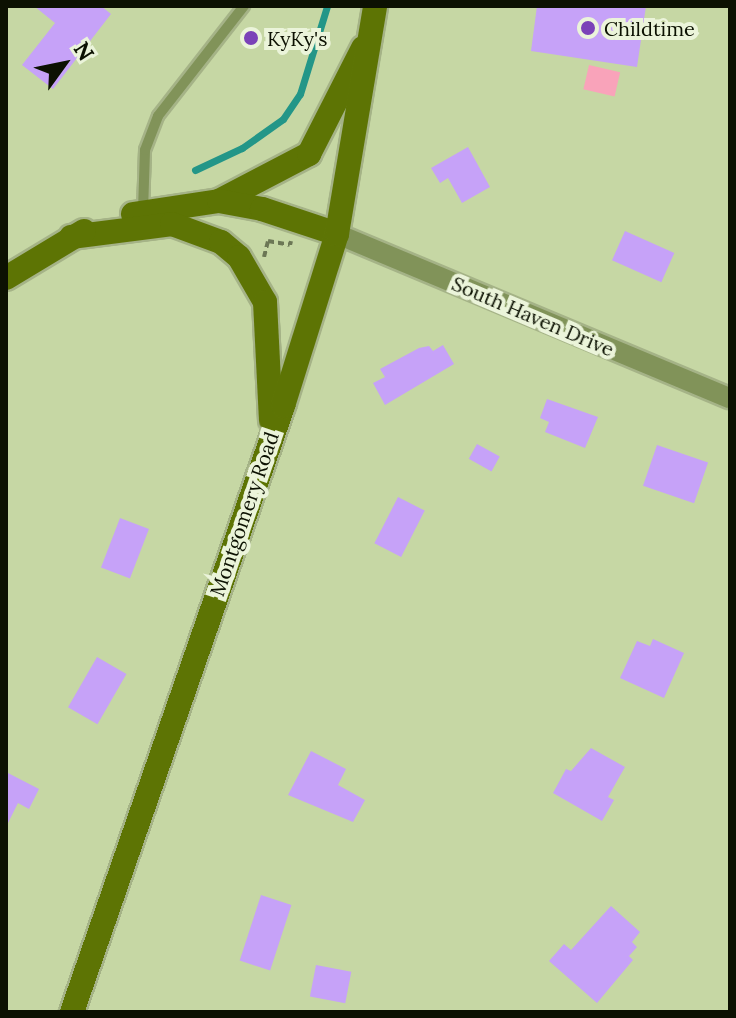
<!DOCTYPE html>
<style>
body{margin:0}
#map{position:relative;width:736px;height:1018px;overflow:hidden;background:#c6d7a4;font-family:Lora,serif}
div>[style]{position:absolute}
.green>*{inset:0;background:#f9a3ba;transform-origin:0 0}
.stream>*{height:7px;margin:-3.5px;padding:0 3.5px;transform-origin:3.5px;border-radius:3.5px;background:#239688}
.building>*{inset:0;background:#c6a2f8;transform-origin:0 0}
.path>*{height:4px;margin-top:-2px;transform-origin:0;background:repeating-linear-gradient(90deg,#6c7755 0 6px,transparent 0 10px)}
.roads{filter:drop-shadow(2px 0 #a5b387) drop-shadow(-2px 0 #a5b387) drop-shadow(0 2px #a5b387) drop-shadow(0 -2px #a5b387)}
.lane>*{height:10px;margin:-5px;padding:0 5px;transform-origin:5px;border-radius:5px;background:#819359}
.street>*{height:20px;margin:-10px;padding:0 10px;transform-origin:10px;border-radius:10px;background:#819359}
.secondary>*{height:24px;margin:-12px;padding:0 12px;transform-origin:12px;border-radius:12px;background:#5d7404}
.dots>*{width:22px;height:22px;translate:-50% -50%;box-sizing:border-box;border:4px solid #ebf4da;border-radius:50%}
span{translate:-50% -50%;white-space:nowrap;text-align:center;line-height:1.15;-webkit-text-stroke:8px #ebf4da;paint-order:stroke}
.poi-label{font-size:20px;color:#0c1102}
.left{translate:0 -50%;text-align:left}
.street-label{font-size:20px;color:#0c1102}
.frame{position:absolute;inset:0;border:8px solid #0c1102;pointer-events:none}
.north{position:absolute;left:24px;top:24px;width:80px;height:80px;-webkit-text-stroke:6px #ebf4da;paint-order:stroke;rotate:57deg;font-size:22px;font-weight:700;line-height:32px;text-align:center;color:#0c1102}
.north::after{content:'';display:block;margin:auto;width:28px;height:36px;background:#0c1102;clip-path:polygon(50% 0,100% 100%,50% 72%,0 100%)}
</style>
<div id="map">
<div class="green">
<div style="left:589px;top:65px;width:32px;height:25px;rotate:13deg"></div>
</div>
<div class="stream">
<div style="left:195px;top:170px;width:52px;rotate:-25.1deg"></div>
<div style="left:242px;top:148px;width:50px;rotate:-35.3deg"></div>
<div style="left:283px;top:119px;width:30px;rotate:-56deg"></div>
<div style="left:300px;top:94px;width:92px;rotate:-72.9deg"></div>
</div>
<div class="building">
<div style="clip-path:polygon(34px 6px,101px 6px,111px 14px,53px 89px,22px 65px,55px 23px)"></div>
<div style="clip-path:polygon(537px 6px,646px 6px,637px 67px,531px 51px)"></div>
<div style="clip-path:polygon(468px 147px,490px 187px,462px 203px,448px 178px,440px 183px,431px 168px)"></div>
<div style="left:625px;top:231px;width:54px;height:32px;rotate:24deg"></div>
<div style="clip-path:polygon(443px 345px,454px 364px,385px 405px,373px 383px,385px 377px,380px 369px,419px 348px,429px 346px,433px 351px)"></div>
<div style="clip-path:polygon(547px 399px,598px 417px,585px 448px,545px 432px,549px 422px,540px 418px)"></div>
<div style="left:477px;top:444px;width:26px;height:17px;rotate:29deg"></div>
<div style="left:657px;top:445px;width:54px;height:43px;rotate:19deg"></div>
<div style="left:398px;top:497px;width:30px;height:52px;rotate:27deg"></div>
<div style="left:120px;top:518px;width:31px;height:53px;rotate:21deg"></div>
<div style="clip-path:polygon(653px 639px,684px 653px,664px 698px,620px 678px,637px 641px,650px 646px)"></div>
<div style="left:97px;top:657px;width:34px;height:58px;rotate:30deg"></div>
<div style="clip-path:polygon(591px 748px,625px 767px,608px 797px,614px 800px,602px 821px,553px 793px,566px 769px,571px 771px)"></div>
<div style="clip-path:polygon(311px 751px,346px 769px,338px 785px,365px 800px,353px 822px,288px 795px)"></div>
<div style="clip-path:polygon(6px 772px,39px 789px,29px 809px,18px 803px,6px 827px)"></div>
<div style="left:261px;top:895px;width:32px;height:69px;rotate:18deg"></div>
<div style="clip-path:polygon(611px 906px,640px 932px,632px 942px,637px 947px,629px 956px,633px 960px,597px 1003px,549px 961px,564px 944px,571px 950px)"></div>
<div style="left:316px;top:965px;width:36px;height:32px;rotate:11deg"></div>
</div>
<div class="path">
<div style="left:264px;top:257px;width:16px;rotate:-76deg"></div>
<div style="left:268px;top:241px;width:22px;rotate:10deg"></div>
<div style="left:290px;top:245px;width:4px;rotate:-76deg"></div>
</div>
<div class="roads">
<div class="lane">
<div style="left:143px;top:211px;width:61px;rotate:-88.1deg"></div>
<div style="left:145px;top:150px;width:36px;rotate:-69deg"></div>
<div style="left:158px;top:116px;width:140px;rotate:-52deg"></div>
</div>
<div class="street">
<div style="left:337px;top:234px;width:426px;rotate:22.7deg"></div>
</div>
<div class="secondary">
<div style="left:219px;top:201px;width:102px;rotate:-27.6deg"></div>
<div style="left:309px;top:154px;width:119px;rotate:-63deg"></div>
<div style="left:133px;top:214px;width:87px;rotate:-8.6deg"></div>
<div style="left:219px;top:201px;width:44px;rotate:10.5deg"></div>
<div style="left:262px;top:209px;width:79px;rotate:18.4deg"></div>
<div style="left:71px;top:237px;width:102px;rotate:-7.3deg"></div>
<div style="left:172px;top:224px;width:52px;rotate:20.2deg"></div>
<div style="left:221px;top:242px;width:23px;rotate:40deg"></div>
<div style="left:239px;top:257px;width:52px;rotate:60deg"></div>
<div style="left:265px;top:302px;width:118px;rotate:87.1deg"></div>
<div style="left:6px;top:278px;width:91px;rotate:-31.1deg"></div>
<div style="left:72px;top:1012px;width:642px;rotate:-70.8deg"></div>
<div style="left:283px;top:406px;width:180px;rotate:-72.6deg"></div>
<div style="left:337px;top:234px;width:231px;rotate:-80.5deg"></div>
</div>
</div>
<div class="dots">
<div style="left:588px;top:28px;background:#7b42b8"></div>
<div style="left:251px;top:38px;background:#7b42b8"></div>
</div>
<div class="poi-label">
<span class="left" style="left:604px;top:28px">Childtime</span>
<span class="left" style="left:267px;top:38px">KyKy's</span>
</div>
<div class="street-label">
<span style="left:533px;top:316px;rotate:23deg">South Haven Drive</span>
<span style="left:244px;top:514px;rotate:-71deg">Montgomery Road</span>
</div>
<div class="frame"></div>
<div class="north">N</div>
</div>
